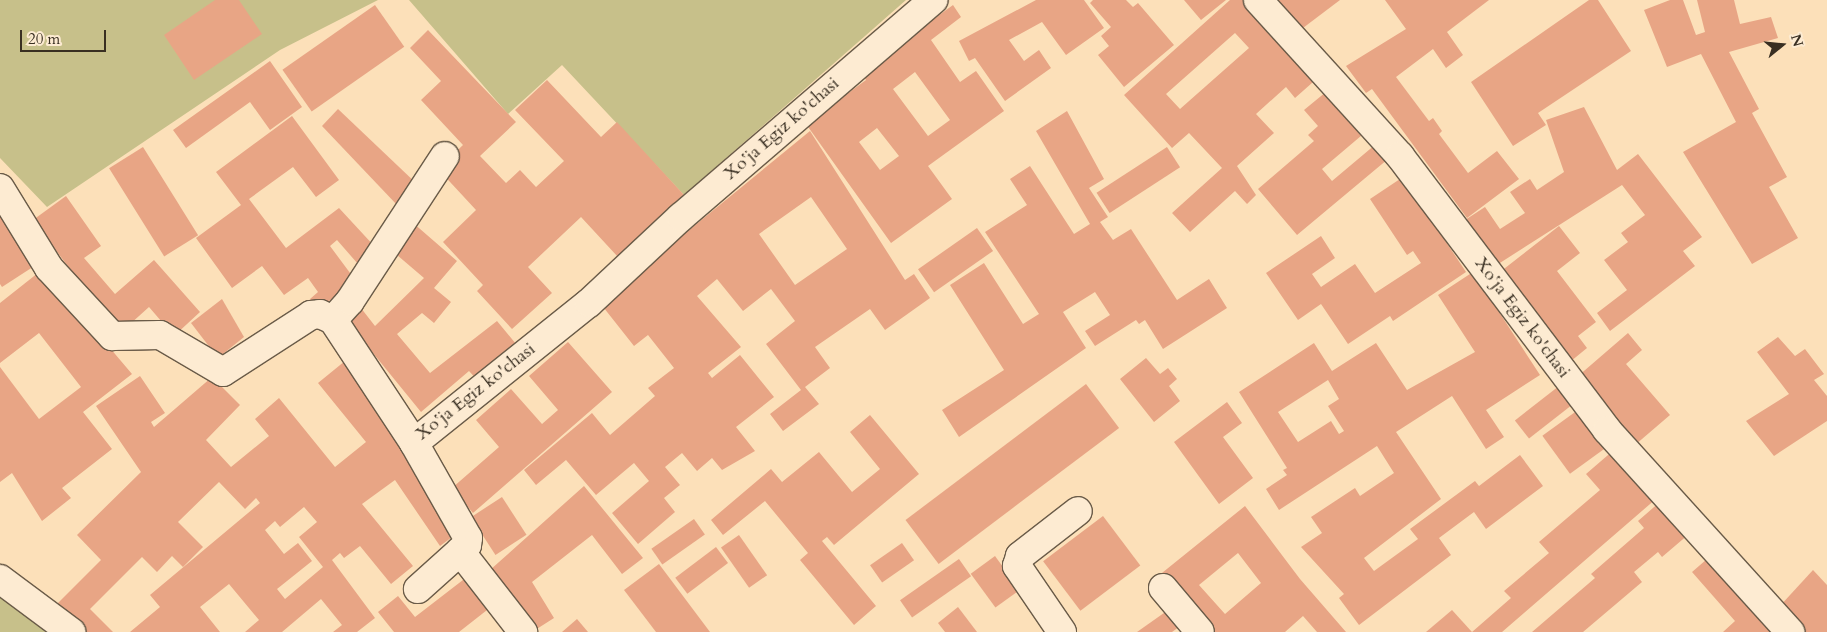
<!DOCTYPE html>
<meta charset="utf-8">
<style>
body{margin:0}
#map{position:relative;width:1827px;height:632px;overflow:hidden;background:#fce0b9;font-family:Cardo,serif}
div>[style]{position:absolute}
.green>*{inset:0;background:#c7c08a}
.building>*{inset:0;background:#e8a585;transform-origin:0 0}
.roads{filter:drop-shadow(1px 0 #6a5b48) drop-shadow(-1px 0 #6a5b48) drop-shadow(0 1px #6a5b48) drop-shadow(0 -1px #6a5b48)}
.minor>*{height:28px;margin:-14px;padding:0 14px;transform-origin:14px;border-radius:14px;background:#fdebd2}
span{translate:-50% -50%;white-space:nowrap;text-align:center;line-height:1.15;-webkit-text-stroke:4px #fdebd2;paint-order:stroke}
.street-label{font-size:18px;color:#392f22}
.north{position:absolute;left:1757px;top:20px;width:50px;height:50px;-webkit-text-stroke:4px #fdebd2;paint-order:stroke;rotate:73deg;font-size:14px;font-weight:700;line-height:20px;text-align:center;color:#392f22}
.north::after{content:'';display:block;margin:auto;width:18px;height:22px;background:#392f22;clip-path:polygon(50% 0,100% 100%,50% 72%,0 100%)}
.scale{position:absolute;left:20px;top:30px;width:86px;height:22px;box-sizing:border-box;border:2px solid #392f22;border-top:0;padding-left:6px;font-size:15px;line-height:18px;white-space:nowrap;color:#392f22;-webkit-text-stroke:4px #fdebd2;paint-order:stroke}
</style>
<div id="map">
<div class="green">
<div style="clip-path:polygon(0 0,378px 0,280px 50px,47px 207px,0 158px)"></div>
<div style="clip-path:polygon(409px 0,906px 0,684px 195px,562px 65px,508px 114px)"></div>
<div style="clip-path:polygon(0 589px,53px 632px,0 632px)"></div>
</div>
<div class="building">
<div style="clip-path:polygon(215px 0,239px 0,262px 34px,194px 80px,164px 35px)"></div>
<div style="clip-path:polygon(1036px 0,1084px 0,1104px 28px,1066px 55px,1042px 22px,1009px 40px,1024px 61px,1039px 50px,1051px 68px,1005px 101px,975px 58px,969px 61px,959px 41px)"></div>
<div style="clip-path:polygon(1093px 0,1126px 0,1133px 7px,1138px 3px,1174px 45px,1124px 87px,1098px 55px,1109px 46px,1101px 36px,1111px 27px,1090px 3px)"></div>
<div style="clip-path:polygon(1184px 0,1226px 0,1201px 20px)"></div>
<div style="clip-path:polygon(evenodd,1230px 0,1249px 0,1321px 75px,1295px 98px,1286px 87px,1256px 114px,1274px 133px,1237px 166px,1256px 195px,1247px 204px,1235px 191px,1190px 232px,1172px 213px,1222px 168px,1189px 133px,1172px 148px,1124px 95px,1230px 0,1235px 33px,1249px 48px,1180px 109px,1166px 94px,1235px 33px)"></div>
<div style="clip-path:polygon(1276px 0,1340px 0,1299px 31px)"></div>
<div style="clip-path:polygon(1385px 0,1489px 0,1447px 32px,1463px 55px,1446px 68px,1433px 49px,1396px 77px,1429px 121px,1433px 118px,1442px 131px,1439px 134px,1468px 173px,1497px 151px,1519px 179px,1467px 218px,1372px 89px,1366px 93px,1346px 66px,1406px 29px)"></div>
<div style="clip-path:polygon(1589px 0,1598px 0,1631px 51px,1538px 113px,1546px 125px,1513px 146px,1471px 82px)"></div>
<div style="clip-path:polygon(1670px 0,1683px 0,1696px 35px,1705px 32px,1697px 0,1734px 0,1740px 24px,1771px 17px,1778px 38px,1729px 52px,1759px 109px,1752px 113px,1787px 177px,1769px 187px,1798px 238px,1752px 264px,1683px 152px,1736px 122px,1701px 54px,1667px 67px,1644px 10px)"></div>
<div style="left:375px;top:5px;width:51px;height:113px;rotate:55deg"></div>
<div style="clip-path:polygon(evenodd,953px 5px,961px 17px,931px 40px,960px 82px,976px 71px,1004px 111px,928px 166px,952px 199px,891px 243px,806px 124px,866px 80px,861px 72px,953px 5px,915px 72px,950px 120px,928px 136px,893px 89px,915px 72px,953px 5px,877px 128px,899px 156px,880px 170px,859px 142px,877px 128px)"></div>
<div style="clip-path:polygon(428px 30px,516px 122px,480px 156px,506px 183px,520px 170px,536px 187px,564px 161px,515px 110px,547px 80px,601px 137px,617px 122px,684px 195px,618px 257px,581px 217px,528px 267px,552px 293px,512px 329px,477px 291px,483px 285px,443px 242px,476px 210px,438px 169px,463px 145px,421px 100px,441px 81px,410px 48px)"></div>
<div style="clip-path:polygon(270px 61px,302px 107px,270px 130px,250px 102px,186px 148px,173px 130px)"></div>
<div style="clip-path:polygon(1332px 87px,1368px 130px,1322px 169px,1332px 181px,1376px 144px,1388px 159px,1297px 235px,1258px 189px,1314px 141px,1308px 135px,1318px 126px,1304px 110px)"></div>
<div style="clip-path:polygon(1584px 107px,1617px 170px,1638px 154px,1702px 237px,1683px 251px,1695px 266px,1610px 331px,1597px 313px,1627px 290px,1604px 260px,1628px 242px,1621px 233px,1645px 215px,1622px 185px,1492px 268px,1462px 222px,1485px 207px,1500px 229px,1525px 213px,1510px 192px,1530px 179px,1537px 190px,1564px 172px,1546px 120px)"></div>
<div style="clip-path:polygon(338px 109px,418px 185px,398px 206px,322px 126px)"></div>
<div style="clip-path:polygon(1067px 111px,1104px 179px,1089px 188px,1108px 217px,1100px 222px,1113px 240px,1131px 229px,1177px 300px,1209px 279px,1227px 308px,1163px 349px,1145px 320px,1139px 324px,1136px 320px,1095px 346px,1085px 331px,1110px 315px,1095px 292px,1063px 312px,1086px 348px,959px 437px,942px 410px,1004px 370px,950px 285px,984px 263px,1023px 324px,1039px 314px,985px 232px,1027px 205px,1010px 179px,1030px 166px,1074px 234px,1090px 224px,1036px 131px)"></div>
<div style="clip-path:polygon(292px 116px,339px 180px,316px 197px,293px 167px,249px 199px,286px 248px,339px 208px,376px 248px,358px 264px,337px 240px,330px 246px,356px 281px,318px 309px,310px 299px,318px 292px,308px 278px,284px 295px,262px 266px,232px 288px,196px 238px,241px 205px,216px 172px)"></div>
<div style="clip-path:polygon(evenodd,810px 131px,905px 280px,914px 274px,930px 298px,885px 330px,870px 309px,815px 347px,830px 368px,805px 387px,819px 404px,783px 431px,770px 414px,801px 390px,766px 344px,795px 321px,771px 289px,743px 311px,717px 279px,697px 296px,741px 347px,708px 373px,712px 378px,740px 355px,774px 397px,736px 427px,755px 451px,722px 470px,712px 458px,697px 471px,682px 453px,665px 467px,680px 485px,664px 498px,675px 512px,638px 544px,612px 513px,649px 481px,634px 463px,596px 495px,566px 460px,536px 485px,524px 470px,592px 413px,610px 435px,655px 396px,648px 388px,674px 368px,648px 335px,634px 346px,600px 303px,810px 131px,811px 197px,847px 249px,795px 285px,759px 234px,811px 197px)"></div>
<div style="left:143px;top:147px;width:104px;height:40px;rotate:58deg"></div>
<div style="left:1167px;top:147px;width:24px;height:84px;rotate:57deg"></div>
<div style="clip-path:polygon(1403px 177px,1466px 272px,1393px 321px,1390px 316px,1348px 344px,1321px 304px,1298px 320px,1266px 273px,1321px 236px,1335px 258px,1312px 274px,1321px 287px,1355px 264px,1375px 293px,1421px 263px,1413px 251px,1407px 255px,1370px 199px)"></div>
<div style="clip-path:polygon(66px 196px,101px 246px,84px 258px,115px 294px,154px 260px,200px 312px,174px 336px,149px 307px,119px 334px,33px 220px)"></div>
<div style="clip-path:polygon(0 202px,39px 263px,2px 287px,0 284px)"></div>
<div style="clip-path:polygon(412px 222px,457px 261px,434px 288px,451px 302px,434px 323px,422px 313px,397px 334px,430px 373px,497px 321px,521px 350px,481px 384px,469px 371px,421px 412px,342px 315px,357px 303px,375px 326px,424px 278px,390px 249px)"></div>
<div style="clip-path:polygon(1559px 226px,1580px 253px,1557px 271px,1596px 322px,1578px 336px,1587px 348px,1565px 366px,1500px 272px)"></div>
<div style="left:977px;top:228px;width:28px;height:72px;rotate:55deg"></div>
<div style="clip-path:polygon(43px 269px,132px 374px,83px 412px,112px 449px,62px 488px,71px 498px,42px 521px,12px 473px,0 482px,0 367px,39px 419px,81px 387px,39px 333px,0 363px,0 303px)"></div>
<div style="clip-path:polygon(evenodd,1473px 272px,1540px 375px,1486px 410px,1504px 437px,1486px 449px,1452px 396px,1396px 432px,1441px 499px,1364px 558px,1374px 571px,1418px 539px,1410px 529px,1475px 481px,1479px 486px,1520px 455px,1543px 486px,1486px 529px,1474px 512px,1439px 538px,1451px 555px,1359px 625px,1339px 598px,1344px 594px,1301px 547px,1322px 533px,1311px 517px,1355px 488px,1360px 496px,1394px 473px,1377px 446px,1279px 510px,1266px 489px,1287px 475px,1283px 470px,1287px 468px,1239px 392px,1314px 343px,1332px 371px,1376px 343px,1407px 390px,1475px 352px,1438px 295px,1473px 272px,1328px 380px,1339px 399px,1328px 406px,1344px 431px,1339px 434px,1331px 421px,1298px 442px,1278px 412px,1328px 380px)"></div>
<div style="clip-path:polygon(222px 299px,244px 337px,218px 358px,191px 323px)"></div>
<div style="clip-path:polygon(1628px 333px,1642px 350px,1626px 364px,1670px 415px,1635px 445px,1577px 377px)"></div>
<div style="clip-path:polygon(1778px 337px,1795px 356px,1805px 349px,1824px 374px,1814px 380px,1827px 396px,1827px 421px,1774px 456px,1746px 421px,1789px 394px,1757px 352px)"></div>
<div style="clip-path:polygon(568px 342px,612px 392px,473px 513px,452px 488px,499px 447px,476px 420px,511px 389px,542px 424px,558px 410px,529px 376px)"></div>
<div style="clip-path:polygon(1146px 358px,1160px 374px,1168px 368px,1177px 379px,1169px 386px,1180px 401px,1154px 422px,1120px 379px)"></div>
<div style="clip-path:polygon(evenodd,345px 361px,460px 531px,440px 546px,395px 480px,362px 504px,413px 566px,391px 584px,360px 546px,344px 558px,340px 553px,332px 560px,375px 618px,357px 632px,333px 632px,342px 625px,321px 599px,282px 632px,245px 632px,259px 620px,229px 584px,200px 607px,220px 632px,130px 632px,160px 607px,150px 595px,260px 503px,256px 498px,245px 509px,219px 482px,178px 522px,203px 547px,183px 567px,172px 556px,157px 572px,142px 557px,90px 609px,113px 632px,81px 632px,55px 606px,101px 560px,77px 535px,141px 472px,96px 406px,140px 376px,165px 413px,151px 422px,154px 427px,212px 377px,240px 405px,206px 440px,231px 467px,269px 436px,255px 419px,279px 398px,335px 467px,366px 442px,318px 383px,345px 361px,304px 507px,317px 522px,299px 537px,323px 567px,285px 599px,277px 589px,312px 561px,298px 543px,284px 554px,265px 530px,275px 521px,280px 527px,304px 507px)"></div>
<div style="left:1086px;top:384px;width:55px;height:226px;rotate:53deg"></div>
<div style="left:1559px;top:386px;width:23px;height:56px;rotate:52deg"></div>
<div style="clip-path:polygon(1227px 402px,1242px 423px,1223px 437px,1253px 478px,1219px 504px,1174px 442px)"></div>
<div style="left:1582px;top:407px;width:47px;height:49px;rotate:54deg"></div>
<div style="clip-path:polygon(870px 415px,919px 474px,834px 545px,827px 537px,822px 541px,876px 606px,854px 625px,800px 560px,808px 553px,765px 501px,723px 535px,711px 520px,771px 469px,782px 482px,819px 452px,852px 492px,880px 469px,850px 432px)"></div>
<div style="clip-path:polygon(1615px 449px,1657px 498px,1502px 632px,1472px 632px,1511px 598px,1504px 591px,1549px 553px,1539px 542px,1600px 490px,1586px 474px)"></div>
<div style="clip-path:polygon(584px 486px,643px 558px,622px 574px,592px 535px,532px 582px,554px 618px,532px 632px,490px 570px)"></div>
<div style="left:502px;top:497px;width:45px;height:37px;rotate:57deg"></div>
<div style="clip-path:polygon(1661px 501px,1689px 534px,1662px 557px,1658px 552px,1634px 572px,1642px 582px,1583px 632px,1532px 632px,1595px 578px,1591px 574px,1644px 528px,1638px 521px)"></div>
<div style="clip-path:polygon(evenodd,1245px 506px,1300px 579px,1346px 632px,1317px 632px,1303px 616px,1285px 632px,1205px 632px,1157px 577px,1245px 506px,1238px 553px,1261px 583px,1225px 614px,1199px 585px,1238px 553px)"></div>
<div style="left:1103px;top:516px;width:62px;height:75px;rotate:53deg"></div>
<div style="left:694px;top:519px;width:19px;height:52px;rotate:55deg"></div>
<div style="left:739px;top:535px;width:49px;height:22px;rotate:55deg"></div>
<div style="left:902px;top:543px;width:21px;height:39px;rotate:55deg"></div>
<div style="left:716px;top:547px;width:20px;height:51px;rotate:53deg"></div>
<div style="clip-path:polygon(1714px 553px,1784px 632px,1723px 632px,1735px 621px,1692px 572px)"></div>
<div style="left:995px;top:556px;width:42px;height:30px;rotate:54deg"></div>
<div style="left:959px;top:559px;width:21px;height:72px;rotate:55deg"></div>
<div style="clip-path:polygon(659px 564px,710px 632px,656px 632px,624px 590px)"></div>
<div style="clip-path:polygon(1813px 570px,1827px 585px,1827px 632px,1805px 632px,1779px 607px)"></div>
<div style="clip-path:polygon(472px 573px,496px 603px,459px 632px,394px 632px,378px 612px,398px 596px,415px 617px)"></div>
<div style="clip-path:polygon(958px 607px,977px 632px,945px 632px,938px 623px)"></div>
<div style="clip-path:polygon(1171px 608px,1183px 624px,1172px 632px,1137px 632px)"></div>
<div style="clip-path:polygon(1452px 610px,1472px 632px,1426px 632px)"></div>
<div style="clip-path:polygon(577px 619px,588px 632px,562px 632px)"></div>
</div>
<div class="roads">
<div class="minor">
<div style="left:1258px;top:0;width:211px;rotate:47.7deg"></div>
<div style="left:1400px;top:156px;width:343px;rotate:52.9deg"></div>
<div style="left:1607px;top:430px;width:273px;rotate:47.8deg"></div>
<div style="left:0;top:188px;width:94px;rotate:58.5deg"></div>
<div style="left:49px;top:268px;width:93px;rotate:47.2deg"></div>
<div style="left:112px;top:336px;width:48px;rotate:-1.2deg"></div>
<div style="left:160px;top:335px;width:73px;rotate:30.4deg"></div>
<div style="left:223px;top:372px;width:105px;rotate:-32.9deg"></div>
<div style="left:311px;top:315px;width:9px;rotate:-6deg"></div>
<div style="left:320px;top:314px;width:14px;rotate:25deg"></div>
<div style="left:333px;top:320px;width:147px;rotate:56.6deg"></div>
<div style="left:414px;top:443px;width:224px;rotate:-38.7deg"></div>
<div style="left:589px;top:303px;width:126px;rotate:-43.1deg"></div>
<div style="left:681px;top:217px;width:333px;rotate:-40.7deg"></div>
<div style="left:333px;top:320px;width:25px;rotate:-48deg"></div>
<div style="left:350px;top:301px;width:173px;rotate:-56.8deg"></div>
<div style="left:414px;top:443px;width:109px;rotate:60.4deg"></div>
<div style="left:468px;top:538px;width:7px;rotate:98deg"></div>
<div style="left:467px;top:545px;width:66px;rotate:138.1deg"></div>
<div style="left:460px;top:551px;width:103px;rotate:52.1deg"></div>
<div style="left:0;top:579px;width:89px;rotate:36.7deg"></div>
<div style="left:1163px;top:588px;width:57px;rotate:49.9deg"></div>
<div style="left:1062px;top:632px;width:80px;rotate:-124.3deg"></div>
<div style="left:1017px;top:566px;width:10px;rotate:-73deg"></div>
<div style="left:1020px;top:556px;width:73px;rotate:-37.8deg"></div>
</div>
</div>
<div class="street-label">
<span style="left:782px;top:129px;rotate:-41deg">Xoʻja Egiz ko'chasi</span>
<span style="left:1522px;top:318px;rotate:53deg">Xoʻja Egiz ko'chasi</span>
<span style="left:476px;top:392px;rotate:-38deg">Xoʻja Egiz ko'chasi</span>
</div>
<div class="north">N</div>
<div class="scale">20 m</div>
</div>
